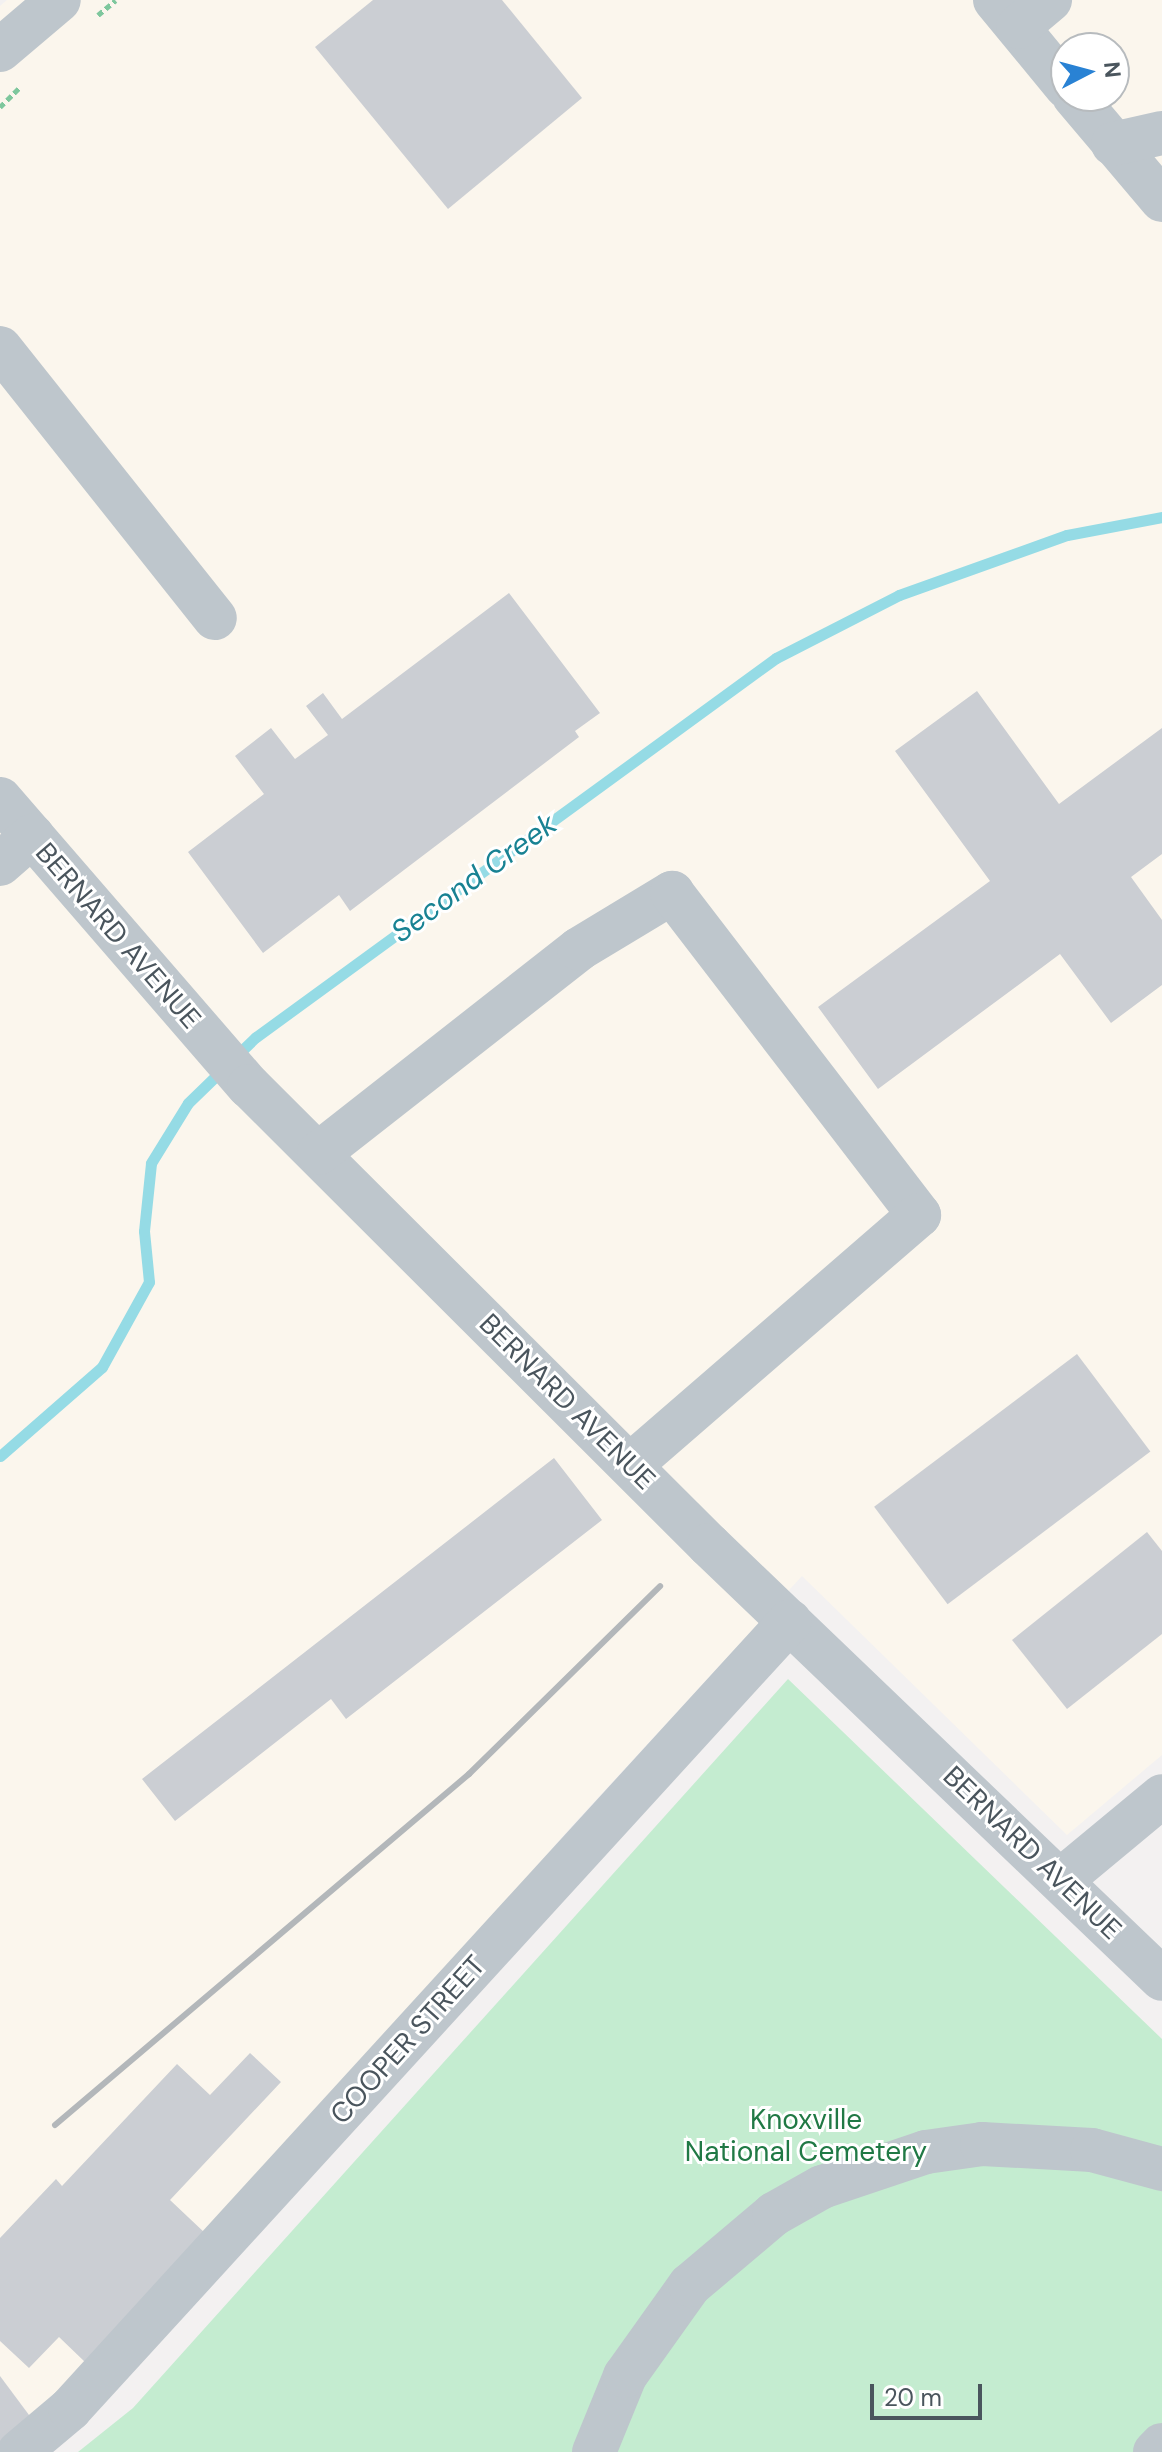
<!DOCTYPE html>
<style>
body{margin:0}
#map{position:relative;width:1162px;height:2452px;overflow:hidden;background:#f3f1f1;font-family:"DM Sans",sans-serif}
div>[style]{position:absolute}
.commercial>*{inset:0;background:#fbf6ed}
.green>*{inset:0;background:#c4ecd0}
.stream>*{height:11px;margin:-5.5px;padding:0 5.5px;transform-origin:5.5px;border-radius:5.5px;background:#95dbe5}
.building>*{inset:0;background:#cbced3;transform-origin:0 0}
.path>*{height:5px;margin-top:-2.5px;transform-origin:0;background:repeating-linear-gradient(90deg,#7ec79d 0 6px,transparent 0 10px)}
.minor>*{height:44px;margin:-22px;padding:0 22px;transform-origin:22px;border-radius:22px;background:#bec6cc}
.rail>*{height:6px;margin:-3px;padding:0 3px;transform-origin:3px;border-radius:3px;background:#b3b7ba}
span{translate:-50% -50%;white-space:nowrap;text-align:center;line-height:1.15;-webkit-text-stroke:6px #fff;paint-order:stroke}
.street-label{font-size:28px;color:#4a555d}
.park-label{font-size:28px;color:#207945}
.water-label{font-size:30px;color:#188293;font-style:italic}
.north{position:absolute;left:1050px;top:32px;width:80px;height:80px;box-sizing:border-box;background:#fff;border:2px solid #b7bbbe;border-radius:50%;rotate:84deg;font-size:22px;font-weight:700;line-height:32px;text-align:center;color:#4a555d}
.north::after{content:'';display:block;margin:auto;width:28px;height:36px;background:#2982d4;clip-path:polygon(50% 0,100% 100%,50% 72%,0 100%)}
.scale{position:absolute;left:870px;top:2384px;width:112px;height:36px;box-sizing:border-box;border:4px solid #4a555d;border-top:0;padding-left:10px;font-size:24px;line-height:28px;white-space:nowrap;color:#4a555d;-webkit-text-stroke:6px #fff;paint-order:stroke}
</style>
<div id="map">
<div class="commercial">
<div style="clip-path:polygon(evenodd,7px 0,1162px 0,1162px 1755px,1067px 1835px,802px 1576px,571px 1827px,211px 2235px,0 2449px,0 6px,7px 0,1066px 48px,1114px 48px,1114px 96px,1066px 96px,1066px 48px)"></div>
</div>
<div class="green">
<div style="clip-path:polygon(788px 1679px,1162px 2039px,1162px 2452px,78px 2452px,133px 2408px)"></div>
</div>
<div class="stream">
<div style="left:234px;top:1058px;width:30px;rotate:-44deg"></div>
<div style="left:256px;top:1037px;width:643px;rotate:-36.09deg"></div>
<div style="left:776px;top:658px;width:138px;rotate:-27.1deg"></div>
<div style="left:899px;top:595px;width:178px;rotate:-19.7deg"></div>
<div style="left:1067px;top:535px;width:97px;rotate:-10.7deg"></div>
<div style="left:0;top:1456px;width:135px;rotate:-41.1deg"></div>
<div style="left:102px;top:1367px;width:97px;rotate:-61.1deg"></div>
<div style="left:149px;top:1282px;width:51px;rotate:-95.6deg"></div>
<div style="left:144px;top:1231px;width:68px;rotate:-84.1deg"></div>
<div style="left:151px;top:1163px;width:70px;rotate:-58.3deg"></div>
<div style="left:188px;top:1103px;width:47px;rotate:-44.1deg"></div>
</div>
<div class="building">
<div style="clip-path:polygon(373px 0,502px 0,582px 98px,448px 209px,315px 47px)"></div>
<div style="clip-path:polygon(509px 593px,600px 713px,575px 731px,579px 737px,350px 911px,339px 895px,263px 953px,188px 852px,264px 794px,235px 756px,271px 728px,295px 759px,328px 735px,306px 706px,323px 693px,342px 719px)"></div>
<div style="clip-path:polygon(977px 691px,1059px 804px,1162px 728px,1162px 854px,1131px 877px,1162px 920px,1162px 985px,1111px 1023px,1060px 954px,878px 1089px,818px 1007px,990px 881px,895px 751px)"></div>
<div style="left:1077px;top:1354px;width:122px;height:254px;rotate:53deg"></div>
<div style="clip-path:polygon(554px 1458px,602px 1520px,346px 1719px,331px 1699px,175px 1821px,142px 1779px)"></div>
<div style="clip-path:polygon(1147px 1532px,1162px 1551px,1162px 1634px,1067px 1709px,1012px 1640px)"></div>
<div style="clip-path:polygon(250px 2053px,281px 2082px,170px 2200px,206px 2234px,85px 2362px,59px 2337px,29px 2368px,0 2341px,0 2238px,56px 2179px,62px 2186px,177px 2064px,210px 2095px)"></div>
<div style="clip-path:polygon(0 2376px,32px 2419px,0 2444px)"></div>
</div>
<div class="path">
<div style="left:98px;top:15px;width:23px;rotate:-40deg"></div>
<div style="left:0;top:107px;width:28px;rotate:-45deg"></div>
</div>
<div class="minor">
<div style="left:995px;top:0;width:112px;rotate:50.5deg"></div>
<div style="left:1018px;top:27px;width:42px;rotate:-40.2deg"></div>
<div style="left:0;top:50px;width:77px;rotate:-40.3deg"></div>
<div style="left:1074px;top:96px;width:136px;rotate:49.8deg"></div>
<div style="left:1113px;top:144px;width:50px;rotate:-12.7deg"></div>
<div style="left:0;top:348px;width:345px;rotate:51.5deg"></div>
<div style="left:0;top:799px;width:380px;rotate:49.1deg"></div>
<div style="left:249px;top:1086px;width:650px;rotate:44.94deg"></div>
<div style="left:709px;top:1545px;width:627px;rotate:43.77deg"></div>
<div style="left:0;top:864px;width:43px;rotate:-41.2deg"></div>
<div style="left:319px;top:1153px;width:330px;rotate:-38.1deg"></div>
<div style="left:579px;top:949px;width:109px;rotate:-31.1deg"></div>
<div style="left:672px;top:893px;width:406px;rotate:52.5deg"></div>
<div style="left:919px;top:1215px;width:382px;rotate:139.1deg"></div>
<div style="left:1061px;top:1880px;width:131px;rotate:-39.7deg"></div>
<div style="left:19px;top:2452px;width:67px;rotate:-40.1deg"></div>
<div style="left:70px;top:2409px;width:1067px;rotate:-47.58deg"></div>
<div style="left:594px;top:2452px;width:82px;rotate:-67.8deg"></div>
<div style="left:625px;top:2376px;width:112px;rotate:-54.5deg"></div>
<div style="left:690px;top:2285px;width:110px;rotate:-40.2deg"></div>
<div style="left:774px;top:2214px;width:55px;rotate:-29.4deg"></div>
<div style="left:822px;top:2187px;width:110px;rotate:-18.6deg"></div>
<div style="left:926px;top:2152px;width:57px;rotate:-8.1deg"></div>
<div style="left:982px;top:2144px;width:110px;rotate:3.1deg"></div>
<div style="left:1092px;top:2150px;width:73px;rotate:15.2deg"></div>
<div style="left:1155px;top:2452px;width:10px;rotate:-45deg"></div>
</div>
<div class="rail">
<div style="left:55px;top:2125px;width:543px;rotate:-40.29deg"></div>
<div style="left:469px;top:1774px;width:268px;rotate:-44.5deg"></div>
</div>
<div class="street-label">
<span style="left:118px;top:936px;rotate:49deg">BERNARD AVENUE</span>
<span style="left:567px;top:1402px;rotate:45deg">BERNARD AVENUE</span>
<span style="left:1032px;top:1853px;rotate:44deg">BERNARD AVENUE</span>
<span style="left:408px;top:2040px;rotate:-48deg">COOPER STREET</span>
</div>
<div class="park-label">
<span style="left:806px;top:2136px">Knoxville<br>National Cemetery</span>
</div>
<div class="water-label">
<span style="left:474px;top:878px;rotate:-36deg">Second Creek</span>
</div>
<div class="north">N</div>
<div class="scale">20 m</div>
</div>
